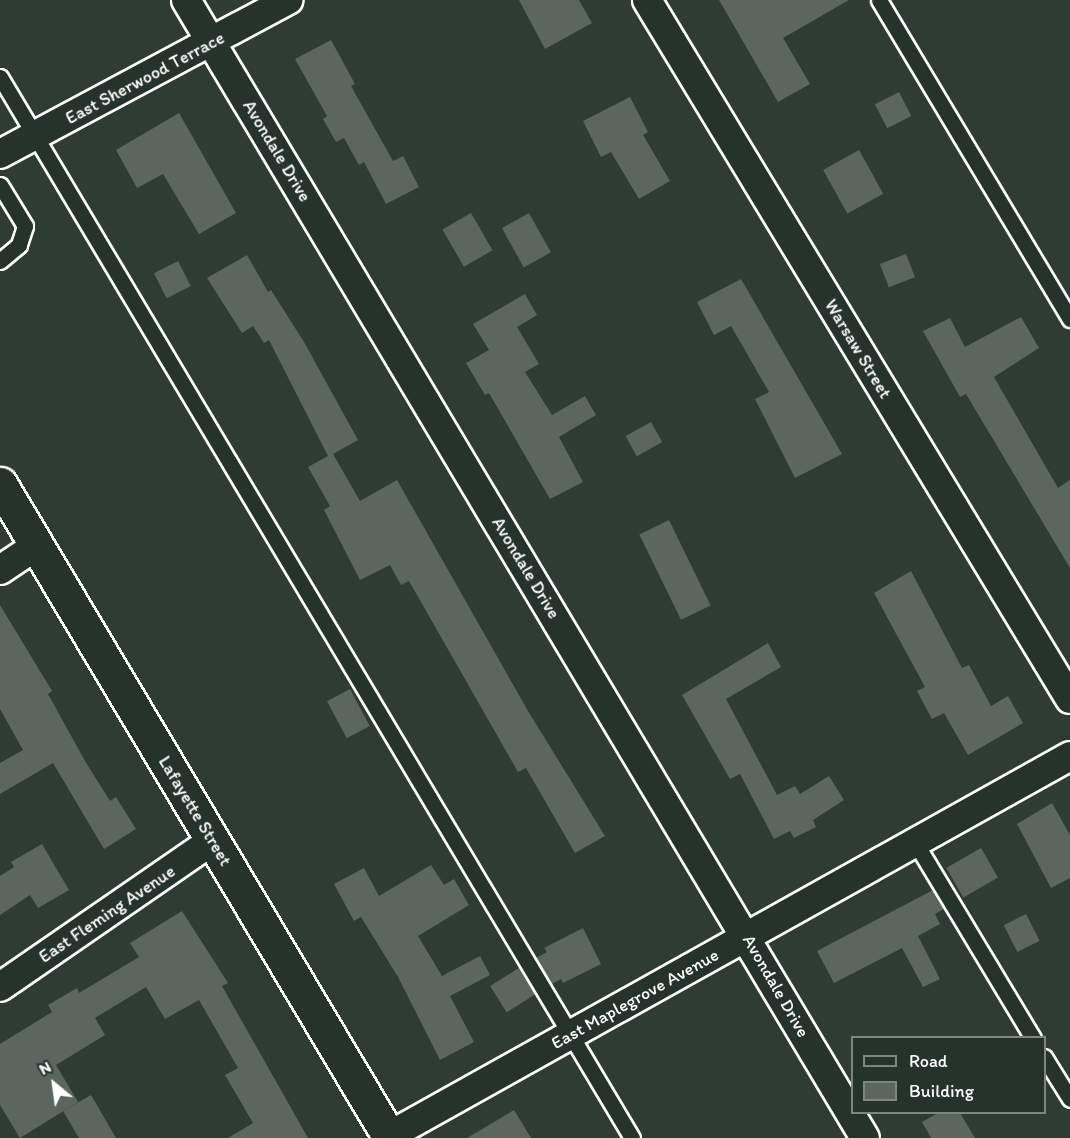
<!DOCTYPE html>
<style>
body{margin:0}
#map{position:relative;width:1070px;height:1138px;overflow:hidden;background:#2f3b35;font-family:Itim,sans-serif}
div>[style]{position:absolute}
.building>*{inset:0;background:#5b6661;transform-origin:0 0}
.roads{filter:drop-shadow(2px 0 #fff) drop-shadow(-2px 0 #fff) drop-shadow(0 2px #fff) drop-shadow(0 -2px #fff)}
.service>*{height:15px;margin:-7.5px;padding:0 7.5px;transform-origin:7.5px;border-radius:7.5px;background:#26332d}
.minor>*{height:28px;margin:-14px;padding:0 14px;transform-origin:14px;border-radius:14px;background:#26332d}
.trunk>*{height:33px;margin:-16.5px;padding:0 16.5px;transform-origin:16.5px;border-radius:16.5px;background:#26332d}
span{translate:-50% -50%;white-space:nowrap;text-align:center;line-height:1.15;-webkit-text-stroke:4.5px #26332d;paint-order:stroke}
.street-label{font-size:18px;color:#fff}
.legend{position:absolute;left:851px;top:1036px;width:195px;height:78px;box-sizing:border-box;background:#26332d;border:2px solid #7d8581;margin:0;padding:8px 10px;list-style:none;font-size:18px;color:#fff}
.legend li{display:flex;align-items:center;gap:12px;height:30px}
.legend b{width:30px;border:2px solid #7d8581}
.north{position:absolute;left:24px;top:1054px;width:60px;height:60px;-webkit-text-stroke:4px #26332d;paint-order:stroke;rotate:331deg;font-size:16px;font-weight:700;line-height:24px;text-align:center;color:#fff}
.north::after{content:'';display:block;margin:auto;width:21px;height:27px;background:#fff;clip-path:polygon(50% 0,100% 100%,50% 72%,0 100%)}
</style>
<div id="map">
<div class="building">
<div style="clip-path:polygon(519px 0,579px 0,592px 23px,545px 49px)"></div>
<div style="clip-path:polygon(719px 0,849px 0,783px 38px,810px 84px,778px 102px)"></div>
<div style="clip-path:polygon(331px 40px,355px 84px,351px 86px,393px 161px,403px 156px,419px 187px,386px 204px,364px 162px,359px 165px,344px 138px,336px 142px,323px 119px,327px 116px,295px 59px)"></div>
<div style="left:899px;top:92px;width:27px;height:27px;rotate:63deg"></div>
<div style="clip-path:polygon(630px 97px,648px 132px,643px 135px,670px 181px,639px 199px,611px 152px,601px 157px,583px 121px)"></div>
<div style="clip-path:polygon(179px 113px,236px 213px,199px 234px,163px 174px,137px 188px,116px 150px)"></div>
<div style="left:859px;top:150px;width:50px;height:41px;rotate:61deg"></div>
<div style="left:471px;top:213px;width:43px;height:33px;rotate:60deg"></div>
<div style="left:529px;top:213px;width:45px;height:31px;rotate:61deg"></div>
<div style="left:906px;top:254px;width:25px;height:28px;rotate:69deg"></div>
<div style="clip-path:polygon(247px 255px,268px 292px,271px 290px,304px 342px,358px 440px,333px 454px,360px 501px,397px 480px,528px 711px,605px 836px,575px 853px,526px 768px,518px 772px,409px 581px,401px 585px,390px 565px,360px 580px,324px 510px,330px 506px,308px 467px,328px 456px,269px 340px,264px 343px,253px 326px,242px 333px,207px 278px)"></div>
<div style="left:178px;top:261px;width:28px;height:27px;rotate:63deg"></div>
<div style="clip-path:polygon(741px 279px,842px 454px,795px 478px,755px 399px,769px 392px,731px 326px,714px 335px,697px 302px)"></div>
<div style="clip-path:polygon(525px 294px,537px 315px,517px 327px,539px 364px,525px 372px,552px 415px,585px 396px,596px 415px,559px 437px,583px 482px,550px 499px,489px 393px,485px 395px,466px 363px,489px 350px,473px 324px)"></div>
<div style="clip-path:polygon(1021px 317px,1039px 348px,994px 377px,1058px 488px,1070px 480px,1070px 568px,966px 394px,960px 397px,923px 331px,950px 318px,965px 347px)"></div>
<div style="left:651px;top:422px;width:23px;height:29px;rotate:61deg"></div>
<div style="left:669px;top:520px;width:95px;height:33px;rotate:64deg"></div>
<div style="clip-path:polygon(911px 571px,962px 668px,969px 665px,991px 706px,1008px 696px,1023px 723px,968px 755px,944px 713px,932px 719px,917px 691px,925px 687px,874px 593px)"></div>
<div style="clip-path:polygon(0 605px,52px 691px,48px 694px,85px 761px,110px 801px,116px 797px,136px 829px,104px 849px,53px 763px,0 794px,0 763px,23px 750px,0 709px)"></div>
<div style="clip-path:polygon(768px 643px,781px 667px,726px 699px,777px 795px,795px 786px,800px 794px,829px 776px,844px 800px,813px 820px,816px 827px,794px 838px,790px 831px,774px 839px,740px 774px,730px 779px,682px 695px)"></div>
<div style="left:350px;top:689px;width:42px;height:26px;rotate:62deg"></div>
<div style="clip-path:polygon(1052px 803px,1070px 835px,1070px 878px,1051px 888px,1017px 824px)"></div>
<div style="clip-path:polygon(42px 844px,69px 890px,38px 908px,30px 895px,0 915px,0 876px,14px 867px,11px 862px)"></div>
<div style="left:981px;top:848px;width:34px;height:40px;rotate:60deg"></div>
<div style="clip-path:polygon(431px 865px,444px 885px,454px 879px,469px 905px,418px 936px,442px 976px,480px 956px,490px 975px,450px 996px,474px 1042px,440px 1060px,398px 977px,361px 917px,354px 921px,334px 884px,364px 868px,379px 896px)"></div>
<div style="clip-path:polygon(933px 890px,944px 909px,935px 914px,940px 924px,918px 936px,940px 979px,923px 987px,902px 948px,834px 983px,817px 951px)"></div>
<div style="clip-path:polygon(182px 911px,228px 983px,222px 986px,308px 1138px,228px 1138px,253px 1123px,225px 1075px,238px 1068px,199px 1000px,165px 1019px,146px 987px,95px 1018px,105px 1035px,56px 1065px,78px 1102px,20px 1138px,0 1105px,0 1044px,52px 1012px,48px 1005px,77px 988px,79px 993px,139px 957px,130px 943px)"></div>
<div style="left:1026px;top:914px;width:30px;height:25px;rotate:63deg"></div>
<div style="clip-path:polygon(583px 928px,601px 964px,563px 983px,561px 979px,552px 984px,536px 958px,547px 952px,544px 948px)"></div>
<div style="left:519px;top:968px;width:31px;height:34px;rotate:58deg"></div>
<div style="clip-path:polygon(91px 1095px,116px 1138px,79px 1138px,63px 1111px)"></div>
<div style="clip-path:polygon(514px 1110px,531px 1138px,467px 1138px)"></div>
<div style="clip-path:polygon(938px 1113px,960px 1113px,975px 1138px,931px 1138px,922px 1122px)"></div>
</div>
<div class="roads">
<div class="service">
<div style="left:879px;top:0;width:372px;rotate:59.1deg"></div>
<div style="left:0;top:77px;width:1235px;rotate:59.22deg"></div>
<div style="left:0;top:185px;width:48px;rotate:58.6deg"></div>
<div style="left:25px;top:226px;width:20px;rotate:108deg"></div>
<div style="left:19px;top:245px;width:25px;rotate:140deg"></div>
<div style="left:915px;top:842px;width:229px;rotate:59deg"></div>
<div style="left:1044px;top:1057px;width:49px;rotate:58.2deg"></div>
</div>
<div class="minor">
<div style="left:186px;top:0;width:1325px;rotate:59.18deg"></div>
<div style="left:647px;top:0;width:817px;rotate:58.82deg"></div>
<div style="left:0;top:154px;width:327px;rotate:-28.1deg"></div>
<div style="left:0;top:570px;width:43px;rotate:-33.7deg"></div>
<div style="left:0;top:987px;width:259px;rotate:-34.6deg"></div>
<div style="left:389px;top:1136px;width:780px;rotate:-29.16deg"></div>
</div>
<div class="trunk">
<div style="left:0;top:484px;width:761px;rotate:59.19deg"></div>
</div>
</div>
<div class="street-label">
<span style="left:145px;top:78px;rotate:-28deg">East Sherwood Terrace</span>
<span style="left:277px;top:151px;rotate:59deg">Avondale Drive</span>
<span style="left:858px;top:349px;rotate:59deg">Warsaw Street</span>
<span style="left:526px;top:568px;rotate:59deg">Avondale Drive</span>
<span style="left:195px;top:811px;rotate:59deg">Lafayette Street</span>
<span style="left:107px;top:914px;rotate:-34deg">East Fleming Avenue</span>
<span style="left:776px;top:986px;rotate:60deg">Avondale Drive</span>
<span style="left:635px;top:999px;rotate:-29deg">East Maplegrove Avenue</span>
</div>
<ul class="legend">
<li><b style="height:8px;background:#26332d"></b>Road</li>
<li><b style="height:16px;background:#5b6661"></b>Building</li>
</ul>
<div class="north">N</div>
</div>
